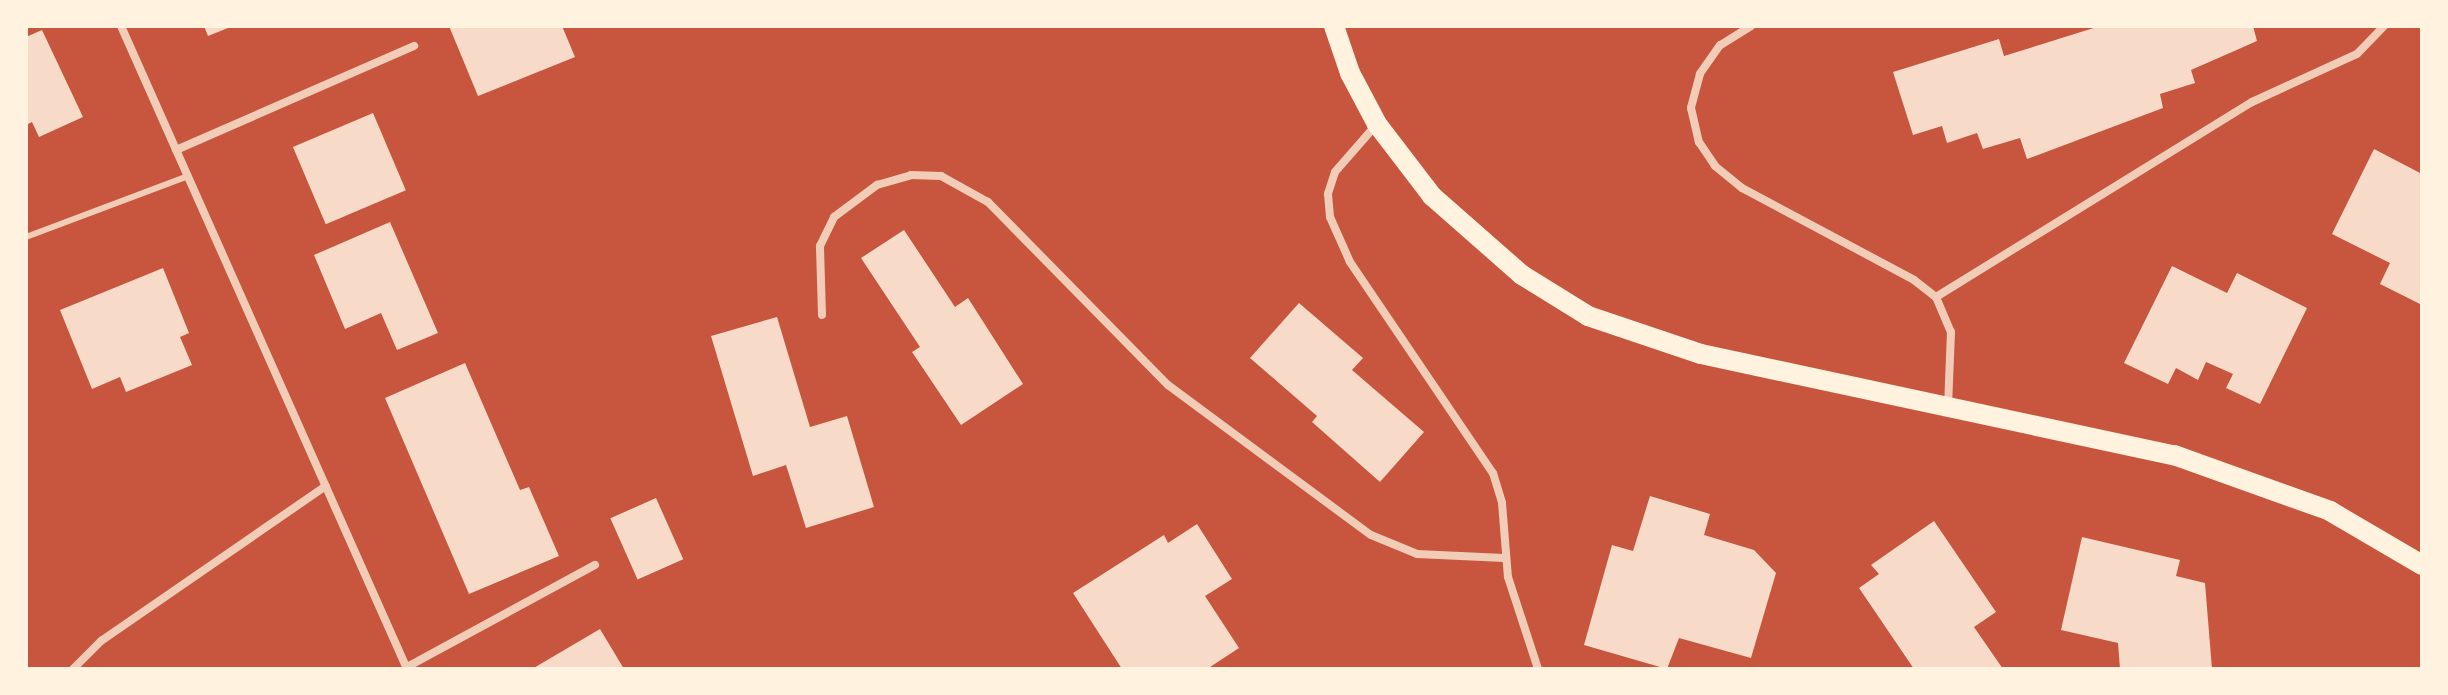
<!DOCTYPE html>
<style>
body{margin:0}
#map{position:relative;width:2448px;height:695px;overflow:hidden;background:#c8553d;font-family:"Golos Text",sans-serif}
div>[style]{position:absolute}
.building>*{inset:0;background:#f7dbc8;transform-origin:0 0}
.service>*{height:6px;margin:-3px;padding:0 3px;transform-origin:3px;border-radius:3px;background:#f1ccb7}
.minor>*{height:8px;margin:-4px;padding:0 4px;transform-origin:4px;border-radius:4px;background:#f1ccb7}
.primary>*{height:20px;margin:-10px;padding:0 10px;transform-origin:10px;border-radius:10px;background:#fff3e0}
span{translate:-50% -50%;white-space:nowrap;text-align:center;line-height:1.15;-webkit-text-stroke:6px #fff3e0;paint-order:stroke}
.frame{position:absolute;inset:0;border:28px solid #fff3e0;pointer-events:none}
</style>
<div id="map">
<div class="building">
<div style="clip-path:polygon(204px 26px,233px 26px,208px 36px)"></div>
<div style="clip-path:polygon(449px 26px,562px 26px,575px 57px,478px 96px)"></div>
<div style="clip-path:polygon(2100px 26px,2253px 26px,2257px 41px,2191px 70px,2195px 83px,2160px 94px,2163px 108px,2027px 159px,2020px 138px,1983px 149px,1977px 133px,1947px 143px,1942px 126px,1913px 135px,1893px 72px,1999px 39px,2004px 56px)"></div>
<div style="clip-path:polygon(42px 30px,83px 117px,39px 137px,32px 122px,26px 125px,26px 37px)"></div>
<div style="left:373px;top:113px;width:84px;height:87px;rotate:67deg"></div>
<div style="clip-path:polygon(2374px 149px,2422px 174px,2422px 305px,2380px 284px,2390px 263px,2332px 234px)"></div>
<div style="clip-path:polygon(390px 222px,438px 333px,397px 350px,381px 313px,345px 329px,314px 255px)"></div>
<div style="clip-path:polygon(904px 230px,955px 307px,968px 298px,1023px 384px,961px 425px,912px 352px,920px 347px,861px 258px)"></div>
<div style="clip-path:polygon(2172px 266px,2227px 293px,2237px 273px,2307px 308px,2260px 404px,2226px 388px,2233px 374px,2206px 362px,2198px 380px,2176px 368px,2168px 384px,2124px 363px)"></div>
<div style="clip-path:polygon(163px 268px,189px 333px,180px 337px,192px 365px,126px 392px,120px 377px,92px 389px,60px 310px)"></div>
<div style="clip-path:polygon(1299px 303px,1363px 358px,1352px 370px,1424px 432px,1380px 482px,1312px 422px,1317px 416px,1250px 358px)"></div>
<div style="clip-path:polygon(777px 317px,810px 427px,847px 416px,874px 507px,806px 528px,786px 465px,753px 476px,711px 336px)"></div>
<div style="clip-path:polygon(465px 363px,520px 490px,529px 487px,559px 556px,469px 594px,385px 398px)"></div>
<div style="clip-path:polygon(1650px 496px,1710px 514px,1704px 535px,1754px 550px,1776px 573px,1751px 658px,1679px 638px,1667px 669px,1584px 645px,1612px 545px,1633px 551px)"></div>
<div style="left:656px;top:498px;width:67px;height:50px;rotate:66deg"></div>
<div style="clip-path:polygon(1934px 521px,1996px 612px,1974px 627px,2003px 669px,1914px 669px,1859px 588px,1879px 574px,1871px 565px)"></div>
<div style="clip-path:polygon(1197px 524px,1232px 579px,1205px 596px,1239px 648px,1207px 669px,1122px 669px,1073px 593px,1164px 535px,1168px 543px)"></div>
<div style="clip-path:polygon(2082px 537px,2180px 560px,2176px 576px,2205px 583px,2212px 669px,2120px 669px,2118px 643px,2061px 630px)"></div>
<div style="clip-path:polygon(600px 629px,624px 669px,532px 669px)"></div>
</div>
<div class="service">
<div style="left:26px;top:237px;width:173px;rotate:-20.6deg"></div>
</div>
<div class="minor">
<div style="left:121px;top:26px;width:704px;rotate:66.02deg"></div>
<div style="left:1751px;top:26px;width:36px;rotate:148deg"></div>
<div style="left:1720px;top:45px;width:35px;rotate:125deg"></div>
<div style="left:1700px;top:74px;width:35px;rotate:105deg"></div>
<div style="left:1691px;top:108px;width:35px;rotate:77deg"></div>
<div style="left:1699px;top:142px;width:29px;rotate:56deg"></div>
<div style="left:1715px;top:166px;width:35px;rotate:39deg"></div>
<div style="left:1742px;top:188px;width:195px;rotate:28.1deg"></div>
<div style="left:1914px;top:280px;width:28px;rotate:38deg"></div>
<div style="left:1936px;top:297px;width:38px;rotate:67deg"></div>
<div style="left:1951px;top:332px;width:74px;rotate:92.3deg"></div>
<div style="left:1376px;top:125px;width:62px;rotate:131.1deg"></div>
<div style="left:1335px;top:172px;width:23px;rotate:108deg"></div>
<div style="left:1328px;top:194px;width:23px;rotate:85deg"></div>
<div style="left:1330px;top:217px;width:49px;rotate:66deg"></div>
<div style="left:1350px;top:262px;width:255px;rotate:55.9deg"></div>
<div style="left:1493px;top:473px;width:31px;rotate:73deg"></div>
<div style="left:1502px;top:503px;width:74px;rotate:85.4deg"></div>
<div style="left:1508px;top:577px;width:97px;rotate:71.9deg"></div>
<div style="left:176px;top:150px;width:260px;rotate:-23.6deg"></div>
<div style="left:1936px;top:297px;width:371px;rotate:-31.7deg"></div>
<div style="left:2252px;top:102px;width:115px;rotate:-24.6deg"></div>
<div style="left:2357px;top:54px;width:39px;rotate:-46deg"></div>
<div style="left:822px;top:315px;width:69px;rotate:-91.7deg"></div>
<div style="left:820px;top:246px;width:32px;rotate:-64deg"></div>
<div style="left:834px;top:217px;width:54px;rotate:-36.7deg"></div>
<div style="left:877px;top:185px;width:35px;rotate:-16deg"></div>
<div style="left:911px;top:175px;width:30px;rotate:2deg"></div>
<div style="left:941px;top:176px;width:54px;rotate:29deg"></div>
<div style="left:988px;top:202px;width:257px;rotate:45.5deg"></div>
<div style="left:1168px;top:385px;width:252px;rotate:36.5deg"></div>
<div style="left:1371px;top:535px;width:50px;rotate:22.4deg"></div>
<div style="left:1417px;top:554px;width:87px;rotate:2.6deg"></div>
<div style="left:407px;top:667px;width:214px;rotate:-28.5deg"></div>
<div style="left:73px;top:669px;width:40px;rotate:-45deg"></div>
<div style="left:101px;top:641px;width:273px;rotate:-34.6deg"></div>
</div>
<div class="primary">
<div style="left:1334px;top:26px;width:50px;rotate:71.2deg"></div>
<div style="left:1350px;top:73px;width:58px;rotate:62.1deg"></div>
<div style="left:1377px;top:124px;width:91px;rotate:52.6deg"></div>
<div style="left:1432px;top:196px;width:120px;rotate:41.3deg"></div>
<div style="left:1522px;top:275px;width:78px;rotate:31.8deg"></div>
<div style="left:1588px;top:316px;width:119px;rotate:18.6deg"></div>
<div style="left:1701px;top:354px;width:484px;rotate:12.1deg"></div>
<div style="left:2174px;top:455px;width:166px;rotate:19.7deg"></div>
<div style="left:2330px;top:511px;width:107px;rotate:30.4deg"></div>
</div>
<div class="frame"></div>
</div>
